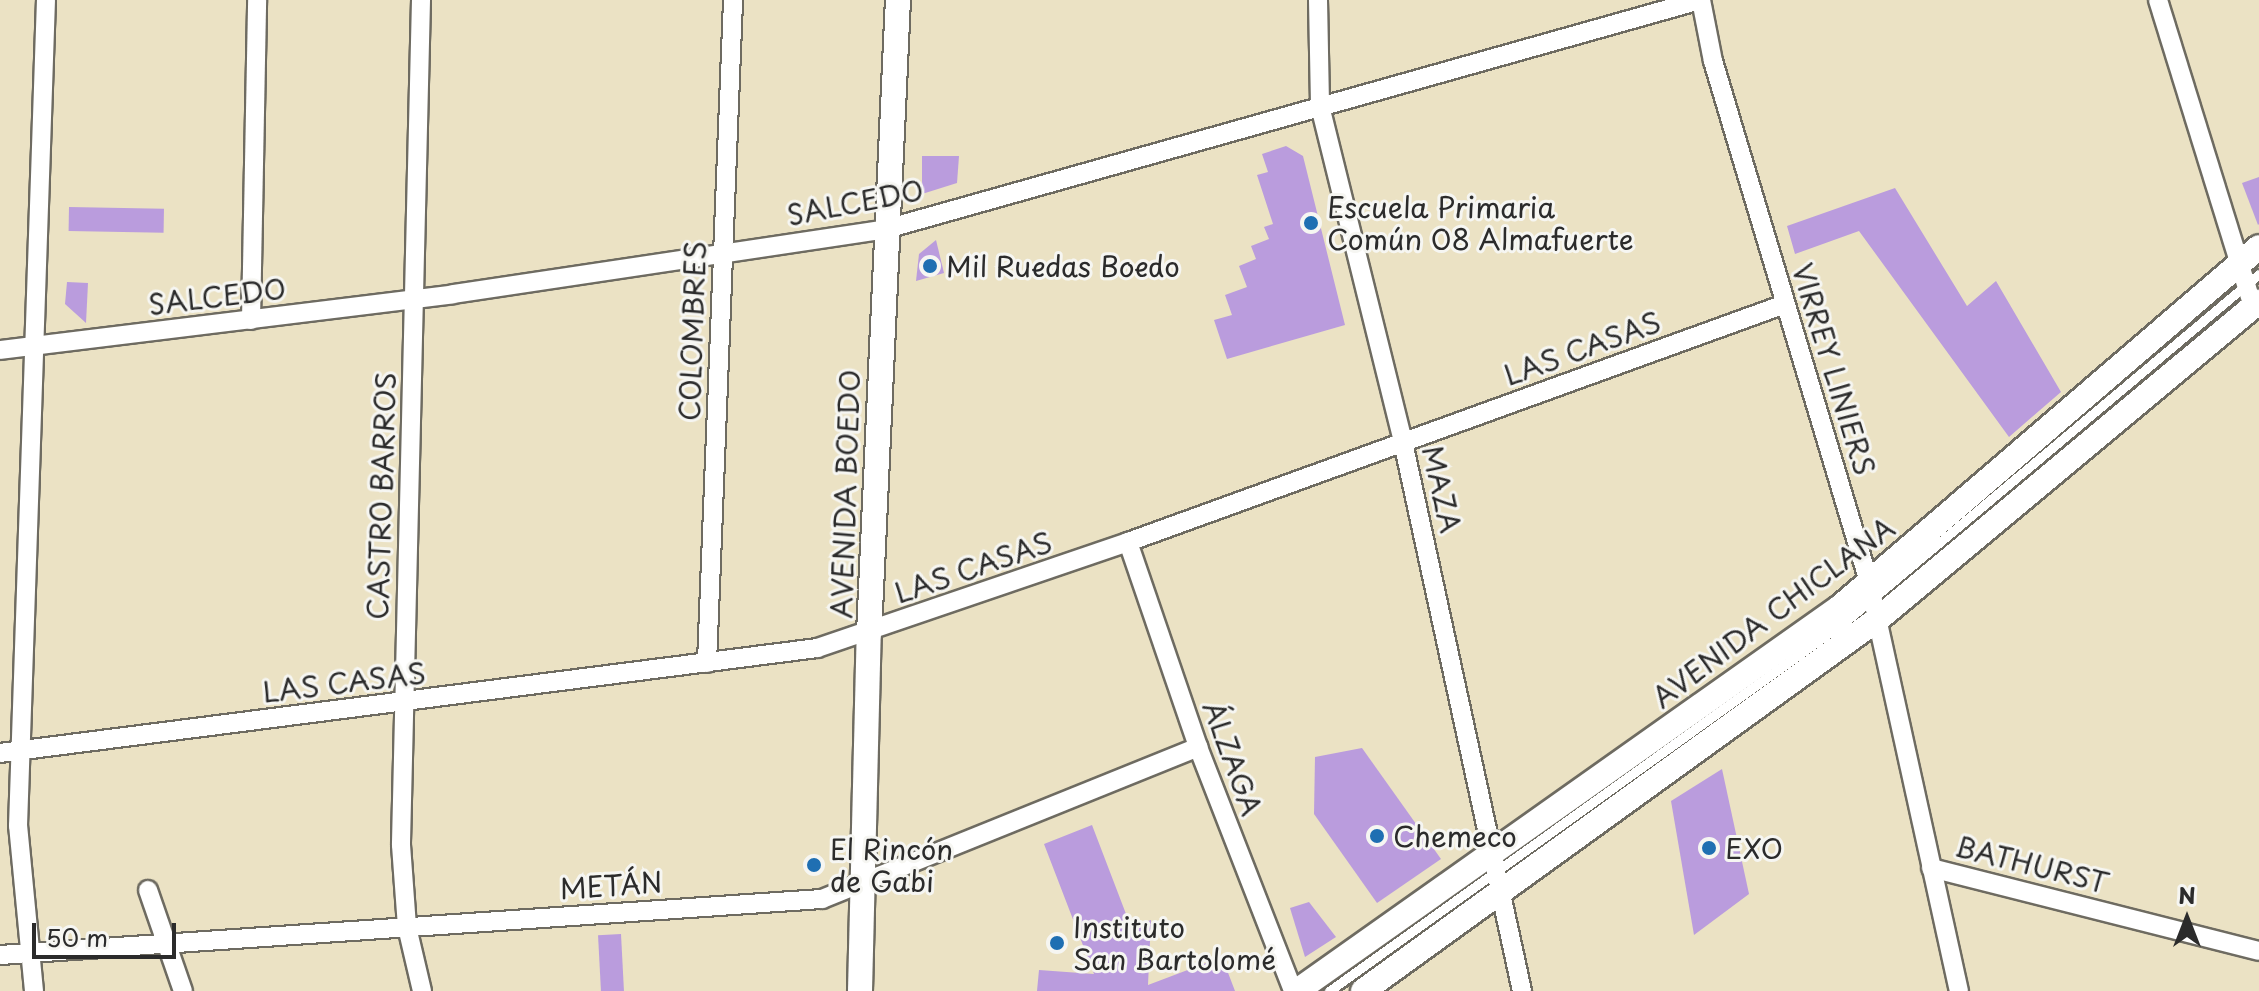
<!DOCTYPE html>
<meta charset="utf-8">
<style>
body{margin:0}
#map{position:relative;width:2259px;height:991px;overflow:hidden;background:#ebe2c4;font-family:"Playpen Sans",sans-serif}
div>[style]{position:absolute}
.building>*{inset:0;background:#ba9cdd;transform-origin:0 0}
.roads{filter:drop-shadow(2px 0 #6e6b61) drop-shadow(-2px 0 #6e6b61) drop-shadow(0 2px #6e6b61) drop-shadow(0 -2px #6e6b61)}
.service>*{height:9px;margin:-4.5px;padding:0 4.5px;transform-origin:4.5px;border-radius:4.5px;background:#fff}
.minor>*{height:18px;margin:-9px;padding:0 9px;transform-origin:9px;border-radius:9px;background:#fff}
.secondary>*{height:24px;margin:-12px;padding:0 12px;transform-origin:12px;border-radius:12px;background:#fff}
.dots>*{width:22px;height:22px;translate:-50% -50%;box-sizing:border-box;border:4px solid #f6f6f2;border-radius:50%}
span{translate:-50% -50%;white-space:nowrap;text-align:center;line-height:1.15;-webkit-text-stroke:6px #f6f6f2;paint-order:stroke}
.street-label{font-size:28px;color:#2b2b2b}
.poi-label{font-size:28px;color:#2b2b2b}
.left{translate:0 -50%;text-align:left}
.north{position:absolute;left:2147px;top:879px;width:80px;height:80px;-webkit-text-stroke:6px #f6f6f2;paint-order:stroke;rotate:0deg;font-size:22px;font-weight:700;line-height:32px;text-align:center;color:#2b2b2b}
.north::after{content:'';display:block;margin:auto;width:28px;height:36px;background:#2b2b2b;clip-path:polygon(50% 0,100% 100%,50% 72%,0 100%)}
.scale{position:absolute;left:32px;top:923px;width:144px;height:36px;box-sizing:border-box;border:4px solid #2b2b2b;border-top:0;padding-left:10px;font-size:24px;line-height:28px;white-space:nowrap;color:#2b2b2b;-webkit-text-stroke:6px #f6f6f2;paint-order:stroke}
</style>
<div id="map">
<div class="building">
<div style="clip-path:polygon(1286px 146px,1303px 156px,1345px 325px,1227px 359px,1214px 320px,1232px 315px,1225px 295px,1247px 287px,1239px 266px,1256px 259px,1251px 246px,1269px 239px,1264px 227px,1273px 224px,1257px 175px,1268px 172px,1262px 154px)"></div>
<div style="clip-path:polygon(922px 156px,959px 156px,957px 183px,922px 194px)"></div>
<div style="clip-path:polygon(2259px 177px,2259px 224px,2258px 225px,2242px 183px)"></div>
<div style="clip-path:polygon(1895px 188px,1967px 306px,1996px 281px,2061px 392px,2009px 437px,1859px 231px,1795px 254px,1787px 226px)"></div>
<div style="left:69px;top:207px;width:95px;height:24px;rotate:1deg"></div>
<div style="clip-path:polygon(936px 240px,944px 273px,916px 281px,919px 254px)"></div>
<div style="clip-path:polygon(67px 282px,88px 283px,86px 323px,65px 304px)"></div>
<div style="clip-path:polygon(1362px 748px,1441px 859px,1377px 903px,1314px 814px,1315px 757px)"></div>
<div style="clip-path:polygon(1722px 769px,1749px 894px,1694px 935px,1671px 801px)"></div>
<div style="clip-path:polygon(1092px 825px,1131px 927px,1151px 920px,1148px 985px,1222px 957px,1235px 991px,1037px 991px,1039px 970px,1094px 974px,1044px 844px)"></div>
<div style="clip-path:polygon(1309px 902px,1336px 937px,1305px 957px,1290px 908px)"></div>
<div style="left:621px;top:934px;width:57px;height:23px;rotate:87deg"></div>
</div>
<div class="roads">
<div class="service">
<div style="left:1329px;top:991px;width:636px;rotate:-35.59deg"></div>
<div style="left:1846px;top:621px;width:539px;rotate:-40.04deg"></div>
</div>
<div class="minor">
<div style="left:421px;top:0;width:845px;rotate:91.36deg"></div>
<div style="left:401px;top:845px;width:82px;rotate:85.8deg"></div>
<div style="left:407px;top:927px;width:66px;rotate:76.8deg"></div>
<div style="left:1318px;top:0;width:106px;rotate:88.9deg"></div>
<div style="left:1320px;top:106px;width:346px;rotate:76.1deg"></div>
<div style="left:1403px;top:442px;width:562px;rotate:77.77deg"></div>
<div style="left:1701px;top:0;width:62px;rotate:78.9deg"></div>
<div style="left:1713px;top:61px;width:544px;rotate:73.33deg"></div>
<div style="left:1869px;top:582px;width:419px;rotate:77.6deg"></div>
<div style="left:2158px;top:0;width:320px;rotate:72.8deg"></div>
<div style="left:251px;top:320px;width:320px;rotate:-88.9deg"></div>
<div style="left:0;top:350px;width:456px;rotate:-7deg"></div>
<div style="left:453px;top:294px;width:438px;rotate:-8.5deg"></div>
<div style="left:886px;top:229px;width:846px;rotate:-15.71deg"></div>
<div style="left:1128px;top:542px;width:217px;rotate:71.1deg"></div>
<div style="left:1198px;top:747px;width:262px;rotate:68.7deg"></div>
<div style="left:707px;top:663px;width:664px;rotate:-87.75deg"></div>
<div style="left:0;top:753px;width:824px;rotate:-7.32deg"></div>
<div style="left:817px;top:648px;width:329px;rotate:-18.8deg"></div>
<div style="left:1128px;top:542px;width:699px;rotate:-19.91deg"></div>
<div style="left:1931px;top:868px;width:338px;rotate:14.2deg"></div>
<div style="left:148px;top:890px;width:107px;rotate:70.9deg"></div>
<div style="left:0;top:955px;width:824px;rotate:-3.9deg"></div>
<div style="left:822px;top:899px;width:406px;rotate:-22deg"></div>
<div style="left:34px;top:991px;width:166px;rotate:-95.5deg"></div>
<div style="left:18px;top:826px;width:826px;rotate:-88.06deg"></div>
</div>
<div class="secondary">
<div style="left:860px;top:991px;width:358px;rotate:-88.6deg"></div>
<div style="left:869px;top:633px;width:634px;rotate:-87.38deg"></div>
<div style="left:1297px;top:991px;width:665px;rotate:-35.27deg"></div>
<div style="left:1840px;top:607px;width:552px;rotate:-40.67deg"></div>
<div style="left:1363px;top:991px;width:635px;rotate:-35.84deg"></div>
<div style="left:1878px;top:619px;width:496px;rotate:-39.8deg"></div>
</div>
</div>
<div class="dots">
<div style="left:1311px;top:223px;background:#1f6fb2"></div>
<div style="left:930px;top:266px;background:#1f6fb2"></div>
<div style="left:1377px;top:836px;background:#1f6fb2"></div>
<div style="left:1709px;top:848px;background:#1f6fb2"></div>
<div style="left:814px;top:865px;background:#1f6fb2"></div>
<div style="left:1057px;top:943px;background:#1f6fb2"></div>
</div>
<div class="street-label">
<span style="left:855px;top:202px;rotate:-11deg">SALCEDO</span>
<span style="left:217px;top:296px;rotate:-7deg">SALCEDO</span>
<span style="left:692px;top:331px;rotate:-88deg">COLOMBRES</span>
<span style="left:1582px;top:348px;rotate:-20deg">LAS CASAS</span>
<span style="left:1834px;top:369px;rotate:73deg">VIRREY LINIERS</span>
<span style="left:1442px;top:489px;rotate:77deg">MAZA</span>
<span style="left:845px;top:494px;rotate:-88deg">AVENIDA BOEDO</span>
<span style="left:381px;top:496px;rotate:-88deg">CASTRO BARROS</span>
<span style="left:973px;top:567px;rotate:-19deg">LAS CASAS</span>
<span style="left:1773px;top:612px;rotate:-37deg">AVENIDA CHICLANA</span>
<span style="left:344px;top:682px;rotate:-7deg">LAS CASAS</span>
<span style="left:1233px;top:758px;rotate:70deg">ÁLZAGA</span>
<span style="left:2032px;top:864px;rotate:14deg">BATHURST</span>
<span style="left:611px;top:885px;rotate:-4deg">METÁN</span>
</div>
<div class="poi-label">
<span class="left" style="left:1327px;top:223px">Escuela Primaria<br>Común 08 Almafuerte</span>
<span class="left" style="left:946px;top:266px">Mil Ruedas Boedo</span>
<span class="left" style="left:1393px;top:836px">Chemeco</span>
<span class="left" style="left:1725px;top:848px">EXO</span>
<span class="left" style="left:830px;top:865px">El Rincón<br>de Gabi</span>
<span class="left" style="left:1073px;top:943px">Instituto<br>San Bartolomé</span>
</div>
<div class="north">N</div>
<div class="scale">50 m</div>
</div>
